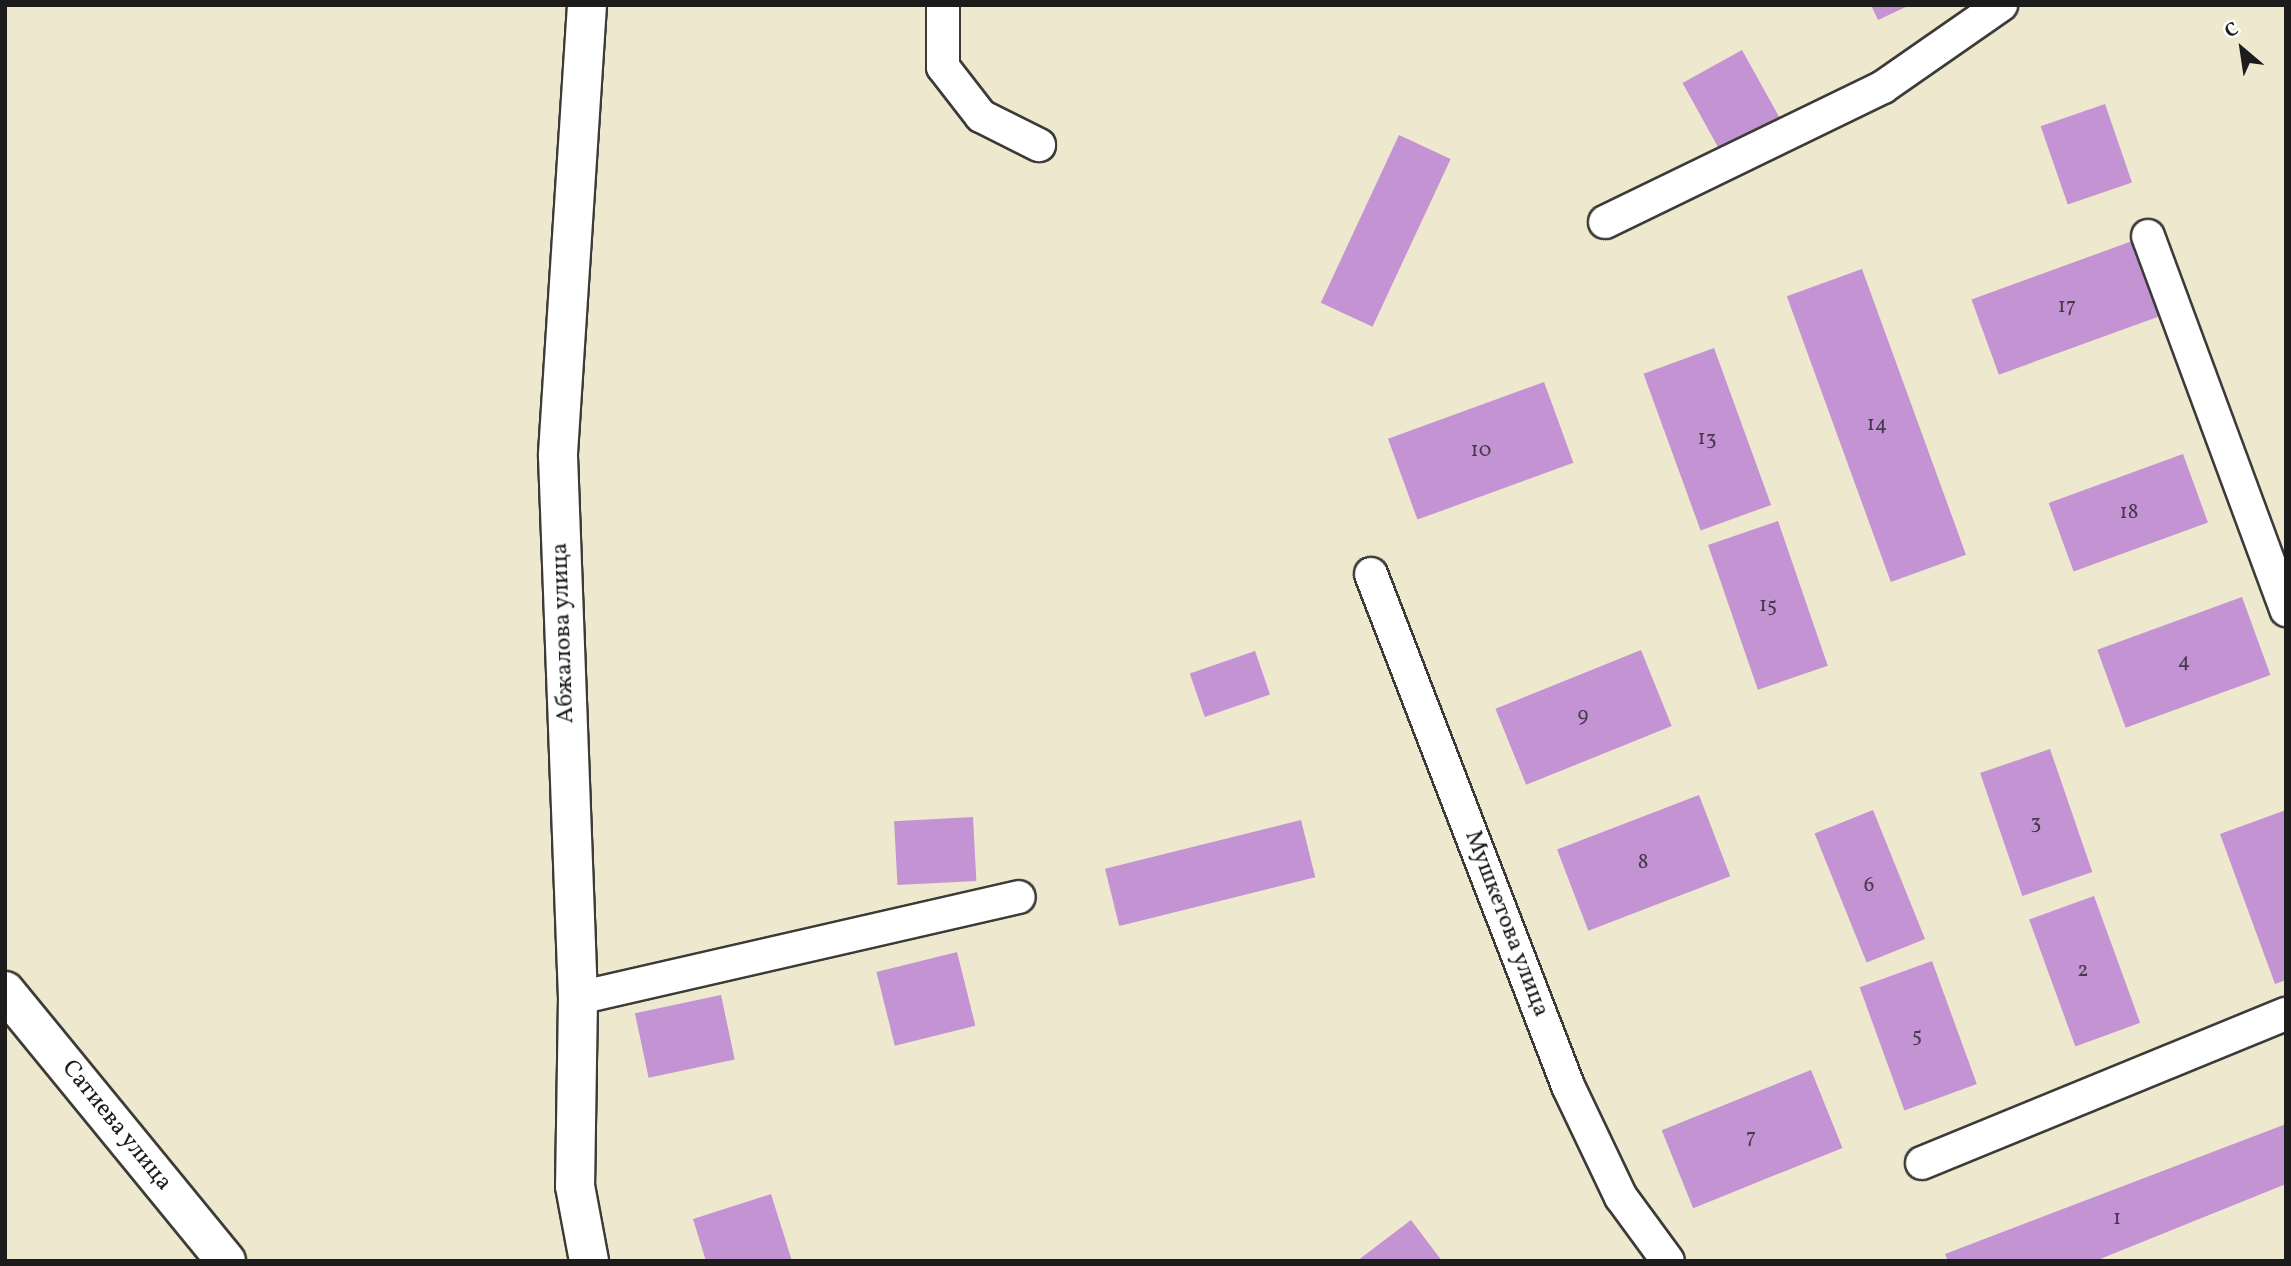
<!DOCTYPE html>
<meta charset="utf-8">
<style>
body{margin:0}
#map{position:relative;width:2291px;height:1266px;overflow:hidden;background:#eee8ce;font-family:Vollkorn,serif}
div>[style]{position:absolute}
.building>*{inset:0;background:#c393d4;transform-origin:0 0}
.roads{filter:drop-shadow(2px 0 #3c3b37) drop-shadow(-2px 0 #3c3b37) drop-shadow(0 2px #3c3b37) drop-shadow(0 -2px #3c3b37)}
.minor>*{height:32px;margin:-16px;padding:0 16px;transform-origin:16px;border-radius:16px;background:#fff}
.tertiary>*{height:38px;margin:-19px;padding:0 19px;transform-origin:19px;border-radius:19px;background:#fff}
.secondary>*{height:38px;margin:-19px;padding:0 19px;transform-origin:19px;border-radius:19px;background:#fff}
span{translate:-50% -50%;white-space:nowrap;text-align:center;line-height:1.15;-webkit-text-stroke:7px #fff;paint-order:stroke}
.number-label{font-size:21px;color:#463a4a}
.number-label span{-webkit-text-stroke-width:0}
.street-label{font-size:24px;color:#1c1c1c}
.frame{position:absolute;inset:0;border:7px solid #1c1c1c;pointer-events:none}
.north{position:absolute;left:2207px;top:14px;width:70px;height:70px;-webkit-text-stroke:5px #fff;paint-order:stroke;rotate:331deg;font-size:19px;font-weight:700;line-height:28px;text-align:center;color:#1c1c1c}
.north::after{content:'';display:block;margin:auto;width:24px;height:32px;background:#1c1c1c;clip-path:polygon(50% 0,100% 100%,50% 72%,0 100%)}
</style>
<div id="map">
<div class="building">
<div style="clip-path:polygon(1871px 5px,1910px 5px,1878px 20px)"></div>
<div style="left:1742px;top:50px;width:80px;height:68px;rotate:61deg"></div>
<div style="left:2105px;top:104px;width:83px;height:68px;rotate:71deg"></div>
<div style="left:1399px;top:135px;width:57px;height:185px;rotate:25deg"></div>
<div style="left:2135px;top:240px;width:80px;height:174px;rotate:70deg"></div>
<div style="left:1862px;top:269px;width:304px;height:80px;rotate:70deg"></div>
<div style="left:1714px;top:348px;width:167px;height:75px;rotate:70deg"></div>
<div style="left:1544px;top:382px;width:86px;height:166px;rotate:70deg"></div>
<div style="left:2183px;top:454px;width:73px;height:143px;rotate:70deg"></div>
<div style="left:1778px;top:521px;width:153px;height:74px;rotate:71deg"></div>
<div style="left:2242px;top:597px;width:83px;height:154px;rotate:70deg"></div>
<div style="left:1641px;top:650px;width:82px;height:157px;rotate:68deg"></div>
<div style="left:1255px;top:651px;width:46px;height:69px;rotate:71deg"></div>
<div style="left:2050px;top:749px;width:130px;height:74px;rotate:71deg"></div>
<div style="left:1699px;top:795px;width:87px;height:152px;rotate:69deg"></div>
<div style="left:1873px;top:810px;width:139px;height:63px;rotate:68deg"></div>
<div style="clip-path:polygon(2286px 810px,2286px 980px,2275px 984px,2220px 834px)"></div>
<div style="left:973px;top:817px;width:64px;height:79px;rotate:87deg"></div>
<div style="left:1301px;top:820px;width:59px;height:202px;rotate:76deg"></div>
<div style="left:2094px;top:896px;width:135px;height:69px;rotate:70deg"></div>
<div style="left:957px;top:952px;width:76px;height:83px;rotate:76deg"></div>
<div style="left:1932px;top:961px;width:131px;height:77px;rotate:70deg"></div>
<div style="left:721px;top:995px;width:66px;height:88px;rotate:78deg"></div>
<div style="left:1811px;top:1070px;width:84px;height:161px;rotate:68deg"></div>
<div style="clip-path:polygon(2286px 1124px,2286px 1184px,2095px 1261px,1948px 1261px,1945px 1254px)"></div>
<div style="clip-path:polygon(771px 1194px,792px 1261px,706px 1261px,693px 1219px)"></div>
<div style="clip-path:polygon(1411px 1220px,1442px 1261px,1357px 1261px)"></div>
</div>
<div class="roads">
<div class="minor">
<div style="left:943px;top:5px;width:62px;rotate:90deg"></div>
<div style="left:943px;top:67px;width:62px;rotate:52.2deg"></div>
<div style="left:981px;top:116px;width:65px;rotate:26.6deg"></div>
<div style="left:1605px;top:222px;width:309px;rotate:-25.9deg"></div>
<div style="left:1883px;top:87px;width:144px;rotate:-34.8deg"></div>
<div style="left:2148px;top:236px;width:399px;rotate:69.7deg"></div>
<div style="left:1371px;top:574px;width:549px;rotate:68.95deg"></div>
<div style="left:1568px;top:1086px;width:123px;rotate:64.5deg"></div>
<div style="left:1621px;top:1197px;width:79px;rotate:53.7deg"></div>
<div style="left:578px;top:998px;width:452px;rotate:-12.9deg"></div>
<div style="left:1922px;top:1163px;width:393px;rotate:-22.3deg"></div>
</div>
<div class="tertiary">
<div style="left:587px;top:5px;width:452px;rotate:93.7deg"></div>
<div style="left:558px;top:456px;width:542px;rotate:87.89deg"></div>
<div style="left:578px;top:998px;width:188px;rotate:90.9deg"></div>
<div style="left:575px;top:1186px;width:76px;rotate:79.4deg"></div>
</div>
<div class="secondary">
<div style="left:5px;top:991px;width:349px;rotate:50.7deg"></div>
</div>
</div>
<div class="number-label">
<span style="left:2067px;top:307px">17</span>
<span style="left:1877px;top:425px">14</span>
<span style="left:1707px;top:439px">13</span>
<span style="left:1481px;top:451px">10</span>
<span style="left:2129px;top:513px">18</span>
<span style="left:1768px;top:606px">15</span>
<span style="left:2184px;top:662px">4</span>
<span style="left:1583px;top:716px">9</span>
<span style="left:2036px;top:823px">3</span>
<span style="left:1643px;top:863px">8</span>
<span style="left:1869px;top:886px">6</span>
<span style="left:2083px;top:971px">2</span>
<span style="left:1917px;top:1036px">5</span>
<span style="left:1751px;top:1138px">7</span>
<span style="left:2117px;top:1219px">1</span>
</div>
<div class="street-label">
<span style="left:564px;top:633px;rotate:-92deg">Абжалова улица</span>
<span style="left:1506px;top:924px;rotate:69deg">Мушкетова улица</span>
<span style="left:116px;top:1126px;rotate:51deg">Сатиева улица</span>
</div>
<div class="frame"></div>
<div class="north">С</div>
</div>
